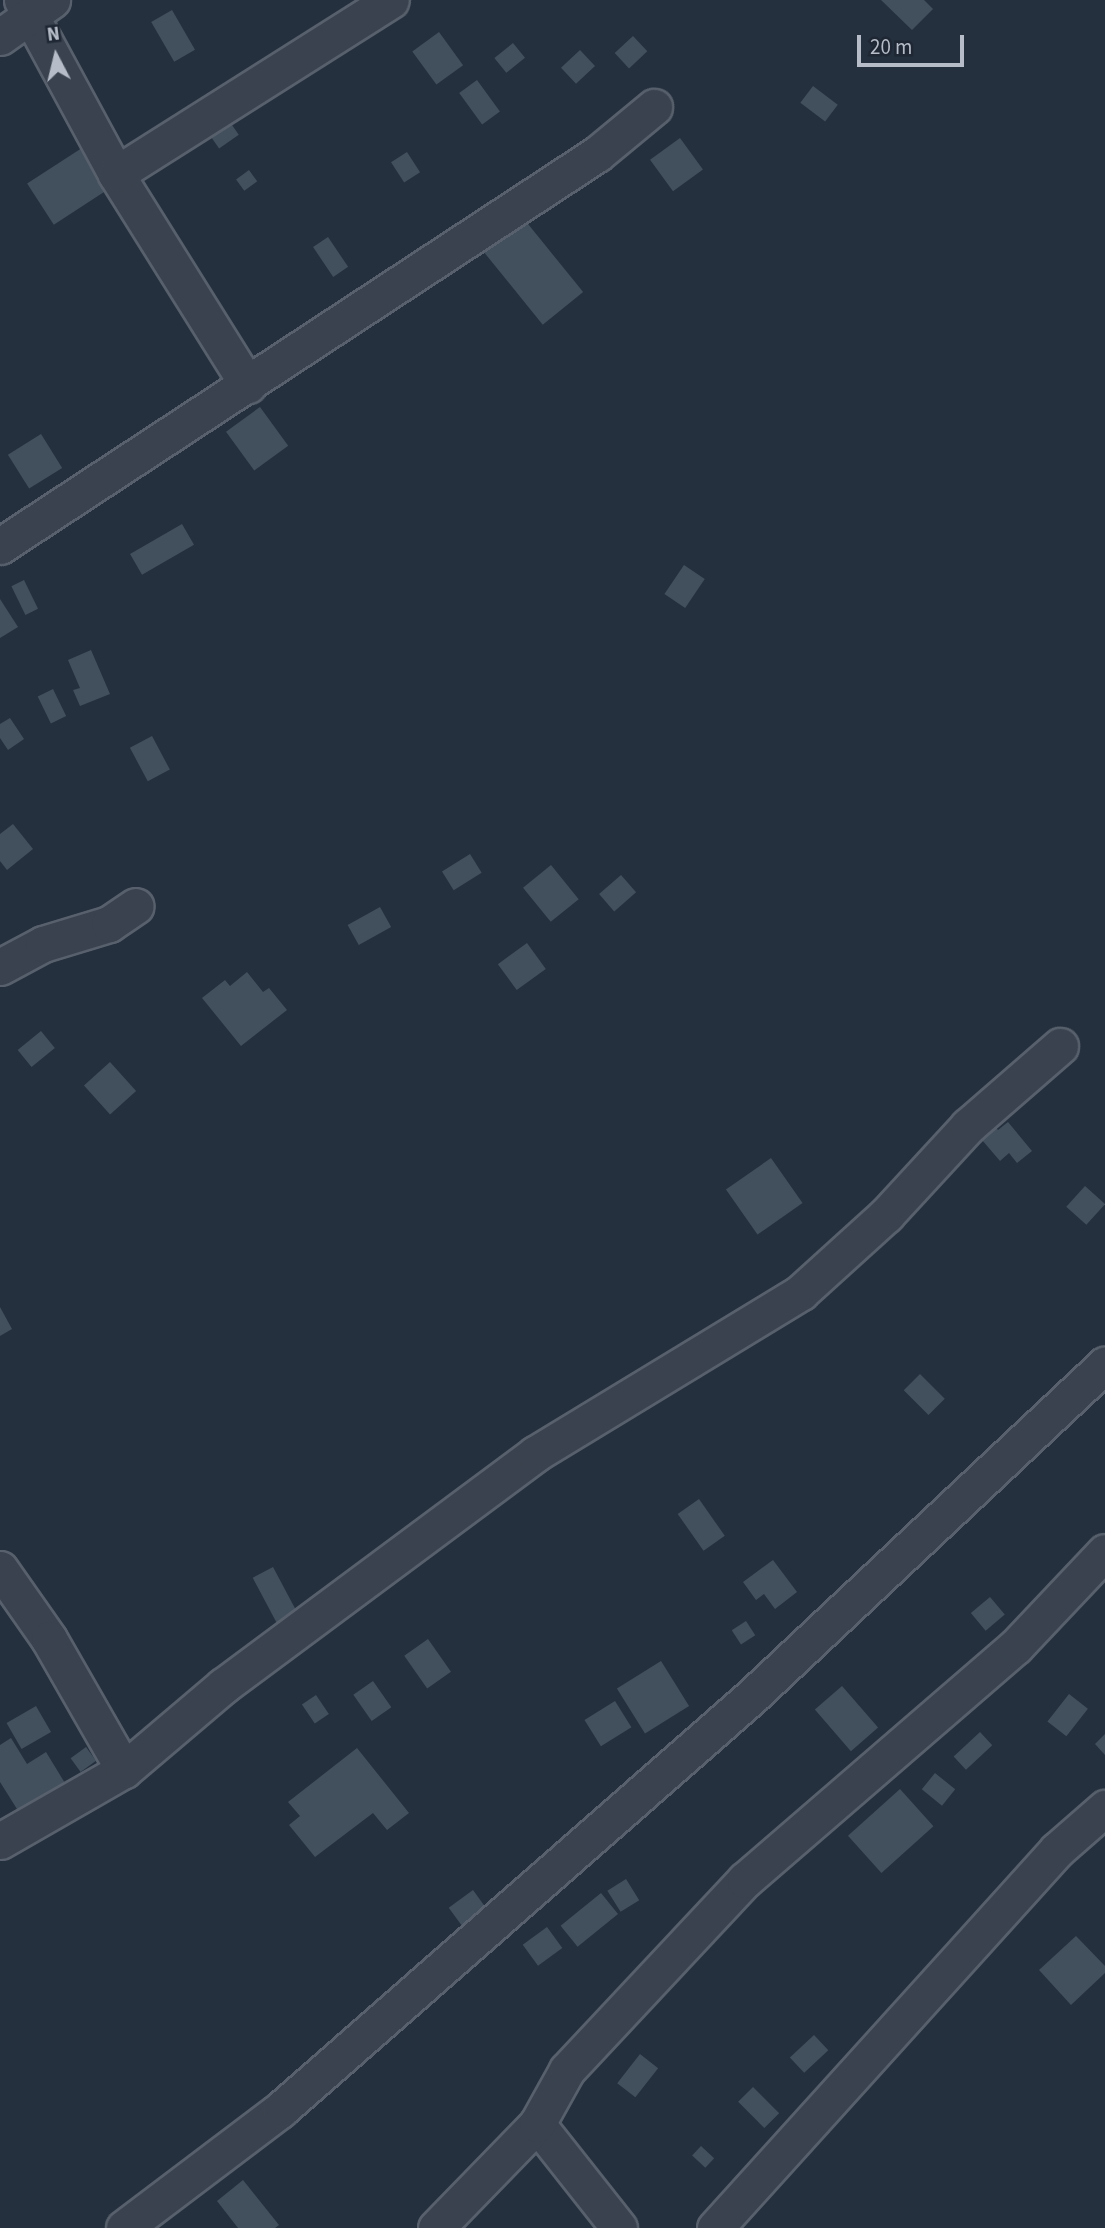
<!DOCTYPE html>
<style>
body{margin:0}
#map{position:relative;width:1105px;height:2228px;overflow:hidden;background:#25303e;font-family:"Source Sans 3",sans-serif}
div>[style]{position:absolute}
.building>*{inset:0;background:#424f5d;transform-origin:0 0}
.roads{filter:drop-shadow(2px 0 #57606c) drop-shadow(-2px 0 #57606c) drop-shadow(0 2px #57606c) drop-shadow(0 -2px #57606c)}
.street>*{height:35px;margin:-17.5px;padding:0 17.5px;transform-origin:17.5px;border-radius:17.5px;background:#39424e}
span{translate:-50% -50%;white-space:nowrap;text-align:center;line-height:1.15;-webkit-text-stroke:6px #1e2733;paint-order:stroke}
.north{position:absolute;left:21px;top:21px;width:70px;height:70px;-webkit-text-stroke:5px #1e2733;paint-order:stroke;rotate:353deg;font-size:19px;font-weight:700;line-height:28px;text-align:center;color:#b6bdc9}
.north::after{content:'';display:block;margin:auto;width:24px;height:32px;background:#b6bdc9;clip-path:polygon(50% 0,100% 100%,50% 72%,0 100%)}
.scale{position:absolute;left:857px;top:35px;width:107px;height:32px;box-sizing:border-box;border:4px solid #b6bdc9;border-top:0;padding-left:9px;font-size:21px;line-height:24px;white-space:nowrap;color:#b6bdc9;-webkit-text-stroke:5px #1e2733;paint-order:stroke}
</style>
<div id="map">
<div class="building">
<div style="clip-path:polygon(881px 0,924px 0,933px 9px,912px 30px)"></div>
<div style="left:172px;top:10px;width:46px;height:24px;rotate:60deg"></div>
<div style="left:439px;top:32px;width:41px;height:33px;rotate:54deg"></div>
<div style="left:633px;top:36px;width:21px;height:25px;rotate:47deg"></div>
<div style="left:513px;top:43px;width:19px;height:24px;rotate:51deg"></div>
<div style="left:580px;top:50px;width:22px;height:26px;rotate:47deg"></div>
<div style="left:477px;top:80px;width:39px;height:22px;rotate:54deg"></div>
<div style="left:813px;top:86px;width:31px;height:21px;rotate:37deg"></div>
<div style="left:225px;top:115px;width:24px;height:24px;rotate:55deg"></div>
<div style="left:680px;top:138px;width:39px;height:37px;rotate:54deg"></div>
<div style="left:85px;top:146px;width:49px;height:69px;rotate:57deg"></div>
<div style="left:407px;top:152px;width:24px;height:19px;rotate:57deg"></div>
<div style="left:249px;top:170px;width:14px;height:16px;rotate:54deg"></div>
<div style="left:524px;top:219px;width:94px;height:52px;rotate:51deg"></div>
<div style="left:328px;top:237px;width:36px;height:18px;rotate:56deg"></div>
<div style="left:260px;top:407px;width:48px;height:42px;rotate:54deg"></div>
<div style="left:41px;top:434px;width:40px;height:39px;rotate:58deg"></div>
<div style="left:182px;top:524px;width:24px;height:60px;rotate:60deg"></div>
<div style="left:684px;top:565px;width:25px;height:35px;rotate:34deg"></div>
<div style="left:24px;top:580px;width:32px;height:14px;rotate:64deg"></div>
<div style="clip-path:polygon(0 599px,18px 627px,0 638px)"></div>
<div style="clip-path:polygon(91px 650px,110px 694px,80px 706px,73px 690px,80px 688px,68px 660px)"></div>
<div style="left:53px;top:689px;width:30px;height:17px;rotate:64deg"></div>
<div style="clip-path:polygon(10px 718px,24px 739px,8px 750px,0 738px,0 724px)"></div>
<div style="left:152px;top:736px;width:38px;height:25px;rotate:62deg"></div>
<div style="clip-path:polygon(13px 824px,33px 849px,7px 870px,0 861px,0 834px)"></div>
<div style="left:470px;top:854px;width:22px;height:33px;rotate:58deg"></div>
<div style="left:551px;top:865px;width:44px;height:36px;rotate:51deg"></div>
<div style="left:621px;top:875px;width:23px;height:29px;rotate:49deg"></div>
<div style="left:380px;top:907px;width:23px;height:37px;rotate:61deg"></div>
<div style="left:527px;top:943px;width:32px;height:36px;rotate:54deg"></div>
<div style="clip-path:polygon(247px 972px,263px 992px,269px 988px,287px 1010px,241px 1046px,202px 998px,225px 980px,230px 986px)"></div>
<div style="left:41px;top:1031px;width:22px;height:30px;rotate:51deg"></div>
<div style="left:110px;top:1062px;width:39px;height:35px;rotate:48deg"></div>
<div style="clip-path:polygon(991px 1121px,998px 1130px,1008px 1122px,1032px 1151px,1017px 1163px,1009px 1153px,1000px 1161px,976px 1133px)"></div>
<div style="left:771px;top:1158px;width:55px;height:55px;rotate:55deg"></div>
<div style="left:1085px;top:1186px;width:27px;height:28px;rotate:42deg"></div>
<div style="clip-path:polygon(0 1307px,12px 1329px,0 1336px)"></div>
<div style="left:920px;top:1374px;width:35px;height:23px;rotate:45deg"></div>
<div style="left:699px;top:1499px;width:45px;height:26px;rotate:55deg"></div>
<div style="clip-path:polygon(773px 1560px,797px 1592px,775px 1609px,764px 1594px,756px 1600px,743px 1582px)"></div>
<div style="left:273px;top:1567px;width:53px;height:23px;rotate:62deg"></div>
<div style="left:990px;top:1597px;width:23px;height:25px;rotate:50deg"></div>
<div style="left:746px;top:1621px;width:17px;height:17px;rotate:57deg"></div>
<div style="left:428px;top:1639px;width:40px;height:29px;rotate:55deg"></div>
<div style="left:661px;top:1661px;width:53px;height:52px;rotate:58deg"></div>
<div style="left:373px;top:1681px;width:32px;height:24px;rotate:55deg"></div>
<div style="left:842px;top:1686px;width:55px;height:36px;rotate:49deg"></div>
<div style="left:1069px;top:1694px;width:24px;height:35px;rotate:38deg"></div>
<div style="left:316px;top:1695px;width:23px;height:17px;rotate:56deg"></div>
<div style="left:615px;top:1701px;width:31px;height:36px;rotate:58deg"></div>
<div style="left:36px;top:1706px;width:30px;height:34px;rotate:60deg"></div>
<div style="left:980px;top:1732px;width:18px;height:36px;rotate:47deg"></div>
<div style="clip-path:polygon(1105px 1734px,1105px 1755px,1095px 1744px)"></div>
<div style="clip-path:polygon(11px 1738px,27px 1764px,46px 1752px,68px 1788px,22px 1817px,0 1782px,0 1745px)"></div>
<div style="left:86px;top:1747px;width:17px;height:19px;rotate:54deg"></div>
<div style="clip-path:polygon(357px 1748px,409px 1813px,387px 1830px,373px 1813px,315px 1857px,289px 1825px,300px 1816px,288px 1802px)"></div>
<div style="left:935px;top:1773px;width:26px;height:21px;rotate:39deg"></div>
<div style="left:900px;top:1789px;width:50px;height:70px;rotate:48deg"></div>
<div style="left:626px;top:1879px;width:25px;height:22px;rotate:58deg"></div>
<div style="left:473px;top:1890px;width:24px;height:30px;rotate:54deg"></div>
<div style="left:601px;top:1893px;width:27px;height:52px;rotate:51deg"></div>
<div style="left:547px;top:1927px;width:26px;height:30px;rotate:54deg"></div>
<div style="clip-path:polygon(1076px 1936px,1105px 1966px,1105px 1973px,1071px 2005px,1039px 1970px)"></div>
<div style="left:814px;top:2035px;width:21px;height:33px;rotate:47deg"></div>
<div style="left:640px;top:2054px;width:23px;height:37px;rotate:38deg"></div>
<div style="left:753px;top:2087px;width:37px;height:21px;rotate:45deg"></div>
<div style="left:701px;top:2146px;width:18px;height:13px;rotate:43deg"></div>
<div style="clip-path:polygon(243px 2180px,279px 2225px,275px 2228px,238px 2228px,217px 2201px)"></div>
</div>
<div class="roads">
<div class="street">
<div style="left:22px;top:0;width:198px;rotate:61.6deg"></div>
<div style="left:116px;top:174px;width:249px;rotate:58deg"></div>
<div style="left:0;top:37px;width:64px;rotate:-35.4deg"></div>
<div style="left:116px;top:174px;width:325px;rotate:-32.3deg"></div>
<div style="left:0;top:546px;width:714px;rotate:-33.29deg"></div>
<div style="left:597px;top:154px;width:74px;rotate:-39.5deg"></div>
<div style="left:0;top:967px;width:49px;rotate:-28.1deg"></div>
<div style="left:43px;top:944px;width:69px;rotate:-16.9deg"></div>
<div style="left:109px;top:924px;width:32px;rotate:-34deg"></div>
<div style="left:0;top:1569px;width:85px;rotate:55deg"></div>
<div style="left:49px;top:1639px;width:151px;rotate:60.2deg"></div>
<div style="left:0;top:1841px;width:143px;rotate:-29.8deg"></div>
<div style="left:124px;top:1770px;width:130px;rotate:-40.3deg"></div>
<div style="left:223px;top:1686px;width:389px;rotate:-36.6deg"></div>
<div style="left:535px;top:1454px;width:311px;rotate:-31.3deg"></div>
<div style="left:801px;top:1292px;width:115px;rotate:-42.2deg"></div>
<div style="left:886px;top:1215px;width:121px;rotate:-47.3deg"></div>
<div style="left:968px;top:1126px;width:122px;rotate:-41deg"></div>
<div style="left:537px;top:2124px;width:132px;rotate:51.7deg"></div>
<div style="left:124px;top:2228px;width:196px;rotate:-37.1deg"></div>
<div style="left:280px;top:2110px;width:625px;rotate:-41.24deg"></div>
<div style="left:750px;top:1698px;width:487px;rotate:-43.2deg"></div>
<div style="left:436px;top:2228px;width:145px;rotate:-45.8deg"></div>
<div style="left:537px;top:2124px;width:62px;rotate:-60.9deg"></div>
<div style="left:567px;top:2070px;width:260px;rotate:-46.9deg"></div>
<div style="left:745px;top:1880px;width:358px;rotate:-40.8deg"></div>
<div style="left:1016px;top:1646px;width:129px;rotate:-46.6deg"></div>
<div style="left:715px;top:2228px;width:510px;rotate:-47.86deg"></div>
<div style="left:1057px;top:1850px;width:64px;rotate:-41.2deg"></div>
</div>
</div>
<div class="north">N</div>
<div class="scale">20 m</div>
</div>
